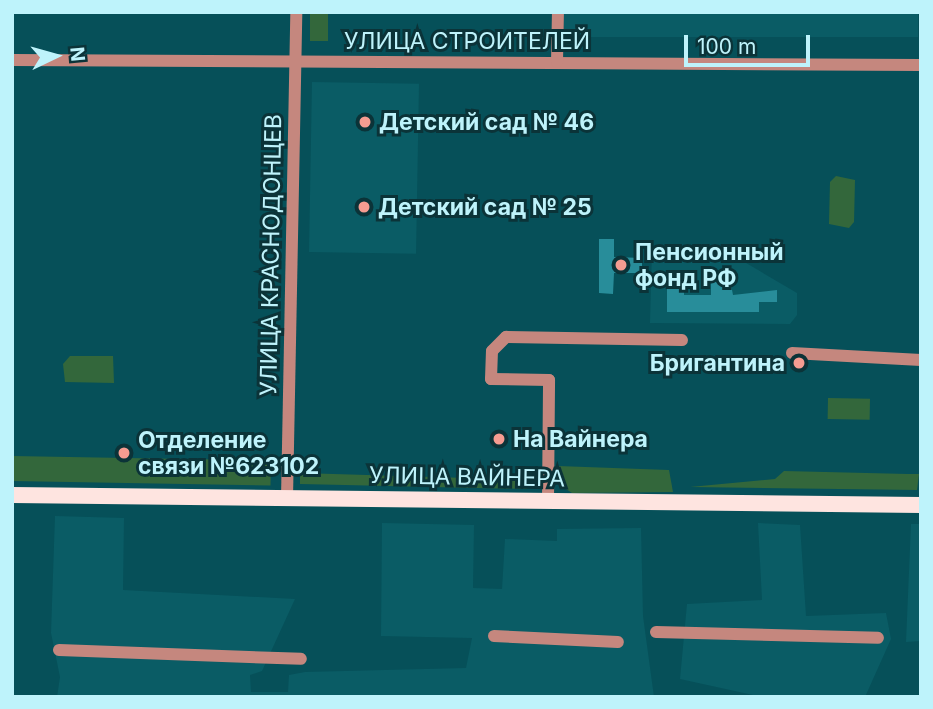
<!DOCTYPE html>
<meta charset="utf-8">
<style>
body{margin:0}
#map{position:relative;width:933px;height:709px;overflow:hidden;background:#065059;font-family:Inter,sans-serif}
div>[style]{position:absolute}
.built>*{inset:0;background:#0a5c65;transform-origin:0 0}
.green>*{inset:0;background:#33673b;transform-origin:0 0}
.building>*{inset:0;background:#288d9a}
.minor>*{height:12px;margin:-6px;padding:0 6px;transform-origin:6px;border-radius:6px;background:#c5877e}
.major>*{height:16px;margin:-8px;padding:0 8px;transform-origin:8px;border-radius:8px;background:#fee4e0}
.dots>*{width:19px;height:19px;translate:-50% -50%;box-sizing:border-box;border:4px solid #0b3338;border-radius:50%}
span{translate:-50% -50%;white-space:nowrap;text-align:center;line-height:1.15;-webkit-text-stroke:6px #0b3338;paint-order:stroke}
.street-label{font-size:23px;color:#bef3fb}
.poi-label{font-size:23px;color:#bef3fb;font-weight:700}
.left{translate:0 -50%;text-align:left}
.right{translate:-100% -50%;text-align:right}
.frame{position:absolute;inset:0;border:14px solid #bef3fb;pointer-events:none}
.north{position:absolute;left:21px;top:21px;width:70px;height:70px;-webkit-text-stroke:5px #0b3338;paint-order:stroke;rotate:85deg;font-size:19px;font-weight:700;line-height:28px;text-align:center;color:#bef3fb}
.north::after{content:'';display:block;margin:auto;width:24px;height:32px;background:#bef3fb;clip-path:polygon(50% 0,100% 100%,50% 72%,0 100%)}
.scale{position:absolute;left:684px;top:35px;width:126px;height:32px;box-sizing:border-box;border:4px solid #bef3fb;border-top:0;padding-left:9px;font-size:21px;line-height:24px;white-space:nowrap;color:#bef3fb;-webkit-text-stroke:5px #0b3338;paint-order:stroke}
</style>
<div id="map">
<div class="built">
<div style="left:564px;top:12px;width:354px;height:25px"></div>
<div style="left:312px;top:82px;width:107px;height:170px;rotate:1deg"></div>
<div style="clip-path:polygon(652px 249px,712px 251px,713px 260px,741px 260px,797px 293px,797px 315px,790px 324px,650px 323px)"></div>
<div style="clip-path:polygon(55px 516px,124px 518px,123px 590px,295px 599px,262px 671px,250px 675px,251px 692px,288px 692px,289px 675px,305px 672px,466px 668px,472px 638px,381px 636px,382px 523px,474px 525px,473px 588px,502px 589px,505px 539px,557px 541px,557px 529px,641px 528px,643px 616px,654px 697px,57px 697px,60px 677px,51px 633px)"></div>
<div style="clip-path:polygon(758px 523px,800px 525px,806px 616px,886px 613px,891px 639px,865px 697px,762px 697px,680px 679px,687px 604px,762px 600px)"></div>
<div style="clip-path:polygon(911px 524px,921px 524px,921px 641px,906px 642px)"></div>
</div>
<div class="green">
<div style="left:310px;top:12px;width:18px;height:29px"></div>
<div style="clip-path:polygon(836px 176px,855px 180px,854px 222px,849px 228px,829px 224px,830px 182px)"></div>
<div style="clip-path:polygon(70px 356px,113px 356px,114px 383px,65px 382px,63px 364px)"></div>
<div style="left:828px;top:398px;width:42px;height:21px;rotate:1deg"></div>
<div style="left:12px;top:456px;width:259px;height:25px;rotate:1deg"></div>
<div style="clip-path:polygon(558px 466px,669px 470px,673px 492px,572px 493px,560px 485px)"></div>
<div style="clip-path:polygon(784px 471px,908px 474px,919px 474px,917px 490px,690px 487px,775px 479px)"></div>
<div style="clip-path:polygon(300px 473px,533px 480px,527px 489px,300px 484px)"></div>
</div>
<div class="building">
<div style="clip-path:polygon(599px 239px,614px 239px,614px 257px,642px 258px,642px 273px,614px 273px,613px 294px,599px 293px)"></div>
<div style="clip-path:polygon(711px 273px,729px 274px,733px 295px,777px 290px,777px 302px,759px 302px,759px 312px,667px 312px,667px 278px,684px 278px,684px 295px,711px 295px)"></div>
</div>
<div class="minor">
<div style="left:12px;top:60px;width:909px;rotate:0.32deg"></div>
<div style="left:557px;top:62px;width:50px;rotate:-88.9deg"></div>
<div style="left:792px;top:353px;width:129px;rotate:3.1deg"></div>
<div style="left:287px;top:498px;width:486px;rotate:-88.9deg"></div>
<div style="left:548px;top:501px;width:121px;rotate:-89.5deg"></div>
<div style="left:549px;top:380px;width:58px;rotate:-179deg"></div>
<div style="left:491px;top:379px;width:28px;rotate:-88deg"></div>
<div style="left:492px;top:351px;width:20px;rotate:-45deg"></div>
<div style="left:506px;top:337px;width:176px;rotate:1deg"></div>
<div style="left:656px;top:632px;width:222px;rotate:1.5deg"></div>
<div style="left:494px;top:636px;width:124px;rotate:2.8deg"></div>
<div style="left:59px;top:650px;width:242px;rotate:2.1deg"></div>
</div>
<div class="major">
<div style="left:12px;top:495px;width:909px;rotate:0.63deg"></div>
</div>
<div class="dots">
<div style="left:365px;top:122px;background:#f59c91"></div>
<div style="left:364px;top:207px;background:#f59c91"></div>
<div style="left:621px;top:265px;background:#f59c91"></div>
<div style="left:799px;top:363px;background:#f59c91"></div>
<div style="left:499px;top:439px;background:#f59c91"></div>
<div style="left:124px;top:453px;background:#f59c91"></div>
</div>
<div class="street-label">
<span style="left:467px;top:41px">УЛИЦА СТРОИТЕЛЕЙ</span>
<span style="left:271px;top:255px;rotate:-89deg">УЛИЦА КРАСНОДОНЦЕВ</span>
<span style="left:467px;top:477px;rotate:1deg">УЛИЦА ВАЙНЕРА</span>
</div>
<div class="poi-label">
<span class="left" style="left:379px;top:122px">Детский сад № 46</span>
<span class="left" style="left:378px;top:207px">Детский сад № 25</span>
<span class="left" style="left:635px;top:265px">Пенсионный<br>фонд РФ</span>
<span class="right" style="left:785px;top:363px">Бригантина</span>
<span class="left" style="left:513px;top:439px">На Вайнера</span>
<span class="left" style="left:138px;top:453px">Отделение<br>связи №623102</span>
</div>
<div class="frame"></div>
<div class="north">N</div>
<div class="scale">100 m</div>
</div>
